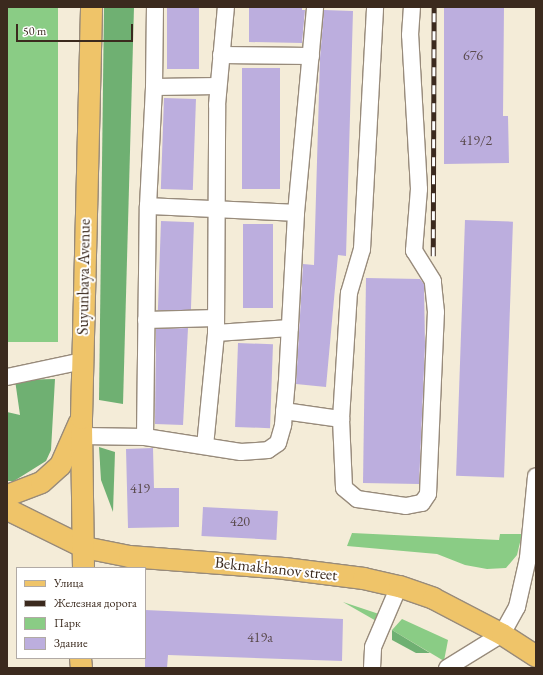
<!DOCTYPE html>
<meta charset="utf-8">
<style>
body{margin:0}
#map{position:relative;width:543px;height:675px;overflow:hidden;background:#f4ecd8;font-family:"EB Garamond",serif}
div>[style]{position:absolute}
.green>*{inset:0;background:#8acc85;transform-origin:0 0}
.forest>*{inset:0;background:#6fb072}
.building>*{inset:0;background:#bcaede;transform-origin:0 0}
.roads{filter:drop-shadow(1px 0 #988b7b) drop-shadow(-1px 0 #988b7b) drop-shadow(0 1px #988b7b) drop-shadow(0 -1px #988b7b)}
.minor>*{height:16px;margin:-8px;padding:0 8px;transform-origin:8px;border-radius:8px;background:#fff}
.major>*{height:21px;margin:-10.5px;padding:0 10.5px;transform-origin:10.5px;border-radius:10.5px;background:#efc469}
.rail>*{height:4.5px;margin-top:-2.25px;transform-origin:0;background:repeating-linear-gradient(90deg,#fff 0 9px,#3b2a1e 0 18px);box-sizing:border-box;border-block:1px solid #3b2a1e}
span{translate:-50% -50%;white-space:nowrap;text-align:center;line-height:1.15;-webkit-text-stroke:4px #fff;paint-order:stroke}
.number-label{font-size:14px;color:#5b4b4e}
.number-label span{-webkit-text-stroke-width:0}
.street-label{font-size:16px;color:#3b2a1e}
.frame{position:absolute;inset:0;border:8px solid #3b2a1e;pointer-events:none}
.legend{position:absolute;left:16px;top:567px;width:130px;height:92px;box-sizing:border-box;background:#fff;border:1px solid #b1aaa5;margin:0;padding:5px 7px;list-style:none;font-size:12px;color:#3b2a1e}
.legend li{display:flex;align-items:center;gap:8px;height:20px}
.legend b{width:20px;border:1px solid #b1aaa5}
.scale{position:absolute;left:16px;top:24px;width:117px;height:18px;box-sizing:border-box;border:2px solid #3b2a1e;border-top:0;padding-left:5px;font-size:12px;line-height:14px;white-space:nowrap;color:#3b2a1e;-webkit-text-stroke:3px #fff;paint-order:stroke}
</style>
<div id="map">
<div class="green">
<div style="left:7px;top:7px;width:51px;height:335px"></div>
<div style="clip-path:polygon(352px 533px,499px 540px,500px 534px,522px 534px,517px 555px,506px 568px,487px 569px,465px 565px,437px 554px,347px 546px)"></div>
<div style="clip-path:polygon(343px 602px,379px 614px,378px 622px)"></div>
<div style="clip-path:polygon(402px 619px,448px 640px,444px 661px,392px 630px)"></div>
</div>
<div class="forest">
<div style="clip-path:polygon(104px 7px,134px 7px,123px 404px,99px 400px)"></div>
<div style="clip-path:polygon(55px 379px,51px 450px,46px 461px,14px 481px,7px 481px,7px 412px,20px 415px,15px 380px)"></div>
<div style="clip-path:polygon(99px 447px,115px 452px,113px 512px,101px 480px)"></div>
<div style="clip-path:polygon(392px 630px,430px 653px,416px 653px,392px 640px)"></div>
</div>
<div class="building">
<div style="left:167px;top:7px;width:32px;height:62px"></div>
<div style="clip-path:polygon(249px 7px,302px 7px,302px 10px,305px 10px,302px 43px,249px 42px)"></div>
<div style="clip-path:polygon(444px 7px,504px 7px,503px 116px,508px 116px,509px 163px,444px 164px)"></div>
<div style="clip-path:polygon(324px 10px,353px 11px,346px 256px,338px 255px,326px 387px,296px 384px,303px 264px,314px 265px,320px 58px)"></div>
<div style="left:242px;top:68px;width:38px;height:121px"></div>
<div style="left:164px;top:98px;width:32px;height:91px;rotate:2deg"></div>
<div style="left:465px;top:220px;width:48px;height:256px;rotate:2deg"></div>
<div style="left:161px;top:221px;width:33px;height:89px;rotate:2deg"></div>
<div style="left:243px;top:224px;width:30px;height:84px"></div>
<div style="clip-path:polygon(366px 278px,420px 279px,424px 284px,425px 346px,419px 484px,363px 483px)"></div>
<div style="clip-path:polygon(188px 328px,183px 425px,155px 424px,156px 329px)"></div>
<div style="left:238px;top:343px;width:35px;height:84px;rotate:2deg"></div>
<div style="clip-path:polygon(153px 448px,154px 488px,179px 488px,179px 527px,128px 528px,126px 449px)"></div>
<div style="left:203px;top:507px;width:75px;height:29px;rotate:3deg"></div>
<div style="clip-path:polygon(145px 610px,343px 619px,342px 661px,168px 655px,167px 668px,145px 668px)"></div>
</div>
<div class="roads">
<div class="minor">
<div style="left:221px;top:55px;width:90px;rotate:0.6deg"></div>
<div style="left:154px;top:87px;width:64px;rotate:-0.9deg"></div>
<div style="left:148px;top:206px;width:148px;rotate:2.7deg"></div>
<div style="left:146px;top:320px;width:70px;rotate:-1.6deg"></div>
<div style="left:216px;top:333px;width:74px;rotate:-3.9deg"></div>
<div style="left:7px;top:377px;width:78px;rotate:-11.9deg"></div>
<div style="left:284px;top:411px;width:58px;rotate:8deg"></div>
<div style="left:341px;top:419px;width:126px;rotate:-86.4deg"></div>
<div style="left:349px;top:293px;width:46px;rotate:-73.5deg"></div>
<div style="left:362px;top:249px;width:242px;rotate:-86.9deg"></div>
<div style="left:341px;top:419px;width:69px;rotate:87.5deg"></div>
<div style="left:344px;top:488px;width:17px;rotate:40deg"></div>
<div style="left:357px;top:499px;width:49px;rotate:8.1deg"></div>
<div style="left:406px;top:506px;width:16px;rotate:-11deg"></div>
<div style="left:422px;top:503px;width:11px;rotate:-56deg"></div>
<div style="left:428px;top:494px;width:182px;rotate:-87.5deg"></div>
<div style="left:436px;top:312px;width:31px;rotate:-96deg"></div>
<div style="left:433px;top:281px;width:36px;rotate:-122deg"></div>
<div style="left:414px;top:251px;width:62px;rotate:-85.4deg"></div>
<div style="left:419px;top:189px;width:154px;rotate:-93.3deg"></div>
<div style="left:410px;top:35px;width:28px;rotate:-86deg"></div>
<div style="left:82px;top:436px;width:63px;rotate:0.9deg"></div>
<div style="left:145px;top:437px;width:97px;rotate:8.9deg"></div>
<div style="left:241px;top:452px;width:27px;rotate:-4deg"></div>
<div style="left:268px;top:450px;width:12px;rotate:-35deg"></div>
<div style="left:278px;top:443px;width:19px;rotate:-74deg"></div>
<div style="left:283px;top:425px;width:45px;rotate:-84.9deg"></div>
<div style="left:287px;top:380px;width:167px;rotate:-86.9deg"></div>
<div style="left:296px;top:213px;width:207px;rotate:-84.7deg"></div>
<div style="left:145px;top:437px;width:231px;rotate:-89.3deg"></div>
<div style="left:148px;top:206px;width:119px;rotate:-87.1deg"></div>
<div style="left:154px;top:87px;width:80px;rotate:-89.3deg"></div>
<div style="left:205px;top:446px;width:114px;rotate:-84.4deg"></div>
<div style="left:216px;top:333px;width:228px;rotate:-89.7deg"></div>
<div style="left:217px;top:105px;width:98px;rotate:-84.8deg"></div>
<div style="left:372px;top:668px;width:21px;rotate:-87deg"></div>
<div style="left:373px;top:647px;width:66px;rotate:-66.9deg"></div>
<div style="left:447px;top:668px;width:65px;rotate:-31.7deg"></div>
<div style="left:502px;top:634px;width:31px;rotate:-61deg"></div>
<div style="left:517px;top:607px;width:50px;rotate:-77.3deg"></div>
<div style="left:528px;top:558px;width:82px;rotate:-84.4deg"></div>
</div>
<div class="major">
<div style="left:7px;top:495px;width:36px;rotate:-21deg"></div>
<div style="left:41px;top:482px;width:25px;rotate:-42deg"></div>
<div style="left:60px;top:465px;width:47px;rotate:-66.2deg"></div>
<div style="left:7px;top:509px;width:86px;rotate:26.3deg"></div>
<div style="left:84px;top:547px;width:46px;rotate:11.3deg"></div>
<div style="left:129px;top:556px;width:155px;rotate:4.4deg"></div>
<div style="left:284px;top:568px;width:80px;rotate:7.2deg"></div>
<div style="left:363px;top:578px;width:37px;rotate:13deg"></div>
<div style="left:399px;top:586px;width:36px;rotate:19deg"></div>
<div style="left:433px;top:598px;width:78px;rotate:27.6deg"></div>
<div style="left:502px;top:634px;width:40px;rotate:32.9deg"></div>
<div style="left:83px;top:568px;width:150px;rotate:-90.8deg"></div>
<div style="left:81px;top:418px;width:411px;rotate:-88.6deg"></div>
<div style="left:80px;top:658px;width:10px;rotate:84deg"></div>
</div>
</div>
<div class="rail">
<div style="left:433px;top:256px;width:249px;rotate:-89.8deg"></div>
</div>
<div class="number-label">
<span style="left:473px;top:55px">676</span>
<span style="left:476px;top:140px">419/2</span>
<span style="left:140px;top:488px">419</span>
<span style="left:240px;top:521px">420</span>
<span style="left:260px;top:637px">419а</span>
</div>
<div class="street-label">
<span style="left:84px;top:277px;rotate:-89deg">Suyunbaya Avenue</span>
<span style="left:276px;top:569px;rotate:6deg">Bekmakhanov street</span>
</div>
<div class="frame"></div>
<ul class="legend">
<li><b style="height:5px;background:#efc469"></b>Улица</li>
<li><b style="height:5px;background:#3b2a1e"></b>Железная дорога</li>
<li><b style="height:11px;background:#8acc85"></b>Парк</li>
<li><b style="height:11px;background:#bcaede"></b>Здание</li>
</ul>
<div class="scale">50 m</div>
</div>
